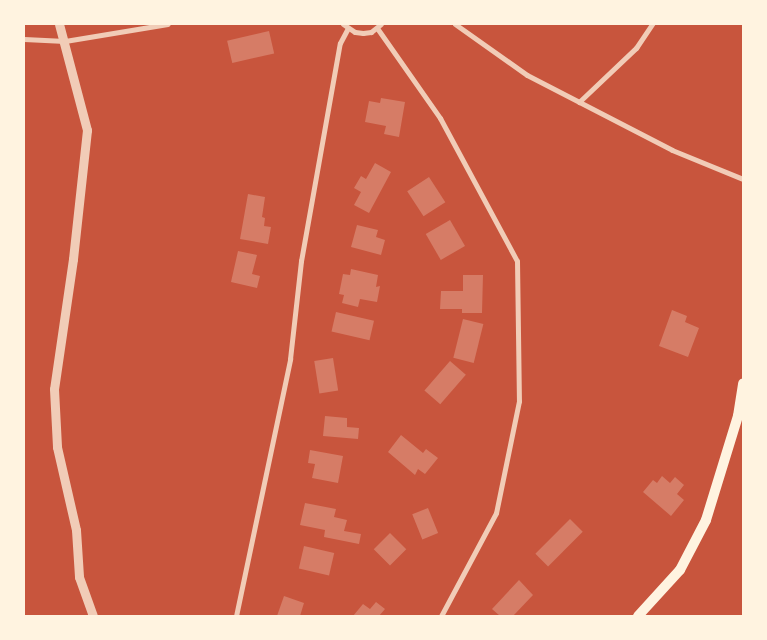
<!DOCTYPE html>
<style>
body{margin:0}
#map{position:relative;width:767px;height:640px;overflow:hidden;background:#c8553d;font-family:Figtree,sans-serif}
div>[style]{position:absolute}
.building>*{inset:0;background:#d67c66;transform-origin:0 0}
.minor>*{height:5px;margin:-2.5px;padding:0 2.5px;transform-origin:2.5px;border-radius:2.5px;background:#f1ccb7}
.tertiary>*{height:9px;margin:-4.5px;padding:0 4.5px;transform-origin:4.5px;border-radius:4.5px;background:#f1ccb7}
.secondary>*{height:10px;margin:-5px;padding:0 5px;transform-origin:5px;border-radius:5px;background:#fff3e0}
span{translate:-50% -50%;white-space:nowrap;text-align:center;line-height:1.15;-webkit-text-stroke:5px #fff3e0;paint-order:stroke}
.frame{position:absolute;inset:0;border:25px solid #fff3e0;pointer-events:none}
</style>
<div id="map">
<div class="building">
<div style="left:269px;top:31px;width:23px;height:43px;rotate:77deg"></div>
<div style="clip-path:polygon(381px 98px,405px 102px,399px 137px,384px 134px,386px 126px,365px 122px,369px 101px,380px 103px)"></div>
<div style="clip-path:polygon(375px 163px,391px 172px,369px 213px,354px 205px,361px 192px,354px 188px,361px 176px,366px 179px)"></div>
<div style="left:429px;top:177px;width:30px;height:26px;rotate:57deg"></div>
<div style="clip-path:polygon(248px 194px,265px 197px,262px 217px,265px 218px,264px 226px,271px 227px,268px 244px,240px 239px)"></div>
<div style="left:450px;top:220px;width:30px;height:28px;rotate:60deg"></div>
<div style="clip-path:polygon(357px 225px,378px 230px,376px 237px,385px 240px,381px 255px,351px 247px)"></div>
<div style="clip-path:polygon(238px 251px,257px 255px,252px 274px,260px 276px,257px 288px,231px 282px)"></div>
<div style="clip-path:polygon(351px 269px,378px 275px,376px 287px,380px 286px,377px 302px,360px 299px,358px 307px,342px 303px,344px 295px,339px 294px,343px 274px,350px 275px)"></div>
<div style="clip-path:polygon(463px 275px,483px 275px,482px 313px,462px 313px,462px 309px,440px 309px,441px 291px,463px 291px)"></div>
<div style="clip-path:polygon(672px 310px,687px 316px,685px 322px,699px 328px,688px 357px,659px 346px)"></div>
<div style="left:336px;top:312px;width:39px;height:20px;rotate:13deg"></div>
<div style="left:463px;top:319px;width:21px;height:40px;rotate:14deg"></div>
<div style="left:333px;top:358px;width:33px;height:19px;rotate:81deg"></div>
<div style="left:450px;top:361px;width:21px;height:39px;rotate:41deg"></div>
<div style="clip-path:polygon(325px 416px,347px 418px,347px 427px,359px 428px,358px 439px,323px 436px)"></div>
<div style="clip-path:polygon(401px 435px,423px 453px,426px 449px,438px 458px,425px 474px,418px 469px,415px 475px,388px 452px)"></div>
<div style="clip-path:polygon(310px 450px,343px 456px,338px 483px,312px 478px,315px 464px,308px 463px)"></div>
<div style="clip-path:polygon(662px 476px,670px 483px,675px 477px,684px 485px,677px 494px,684px 500px,671px 516px,643px 492px,653px 480px,657px 483px)"></div>
<div style="clip-path:polygon(305px 503px,336px 509px,334px 517px,347px 520px,344px 531px,361px 534px,359px 544px,324px 537px,325px 530px,300px 525px)"></div>
<div style="left:428px;top:508px;width:27px;height:17px;rotate:68deg"></div>
<div style="left:570px;top:519px;width:18px;height:49px;rotate:45deg"></div>
<div style="left:390px;top:533px;width:23px;height:23px;rotate:45deg"></div>
<div style="left:304px;top:546px;width:31px;height:23px;rotate:13deg"></div>
<div style="clip-path:polygon(519px 580px,533px 595px,513px 616px,500px 616px,492px 609px)"></div>
<div style="clip-path:polygon(284px 596px,304px 603px,300px 616px,277px 616px)"></div>
<div style="clip-path:polygon(376px 602px,385px 609px,379px 616px,353px 616px,363px 604px,370px 609px)"></div>
</div>
<div class="minor">
<div style="left:343px;top:24px;width:14px;rotate:34deg"></div>
<div style="left:355px;top:32px;width:8px;rotate:7deg"></div>
<div style="left:363px;top:33px;width:8px;rotate:-7deg"></div>
<div style="left:371px;top:32px;width:13px;rotate:-39deg"></div>
<div style="left:455px;top:24px;width:88px;rotate:35.3deg"></div>
<div style="left:527px;top:75px;width:163px;rotate:27.3deg"></div>
<div style="left:672px;top:150px;width:77px;rotate:22.2deg"></div>
<div style="left:377px;top:28px;width:110px;rotate:55deg"></div>
<div style="left:440px;top:118px;width:162px;rotate:61.7deg"></div>
<div style="left:517px;top:261px;width:140px;rotate:89.2deg"></div>
<div style="left:519px;top:401px;width:114px;rotate:101.6deg"></div>
<div style="left:496px;top:513px;width:117px;rotate:118.1deg"></div>
<div style="left:24px;top:39px;width:41px;rotate:2.8deg"></div>
<div style="left:65px;top:41px;width:104px;rotate:-9.4deg"></div>
<div style="left:579px;top:102px;width:79px;rotate:-43.5deg"></div>
<div style="left:636px;top:48px;width:29px;rotate:-56deg"></div>
<div style="left:236px;top:616px;width:263px;rotate:-78.1deg"></div>
<div style="left:290px;top:359px;width:99px;rotate:-83.6deg"></div>
<div style="left:301px;top:261px;width:221px;rotate:-79.9deg"></div>
<div style="left:340px;top:43px;width:17px;rotate:-62deg"></div>
</div>
<div class="tertiary">
<div style="left:59px;top:24px;width:110px;rotate:75.2deg"></div>
<div style="left:87px;top:130px;width:130px;rotate:96.2deg"></div>
<div style="left:73px;top:259px;width:131px;rotate:98.3deg"></div>
<div style="left:54px;top:389px;width:58px;rotate:87deg"></div>
<div style="left:57px;top:447px;width:85px;rotate:77.1deg"></div>
<div style="left:76px;top:530px;width:47px;rotate:86.3deg"></div>
<div style="left:79px;top:577px;width:41px;rotate:70.3deg"></div>
</div>
<div class="secondary">
<div style="left:638px;top:616px;width:62px;rotate:-47.6deg"></div>
<div style="left:680px;top:570px;width:56px;rotate:-62.5deg"></div>
<div style="left:706px;top:520px;width:109px;rotate:-72.9deg"></div>
<div style="left:738px;top:416px;width:33px;rotate:-81deg"></div>
</div>
<div class="frame"></div>
</div>
